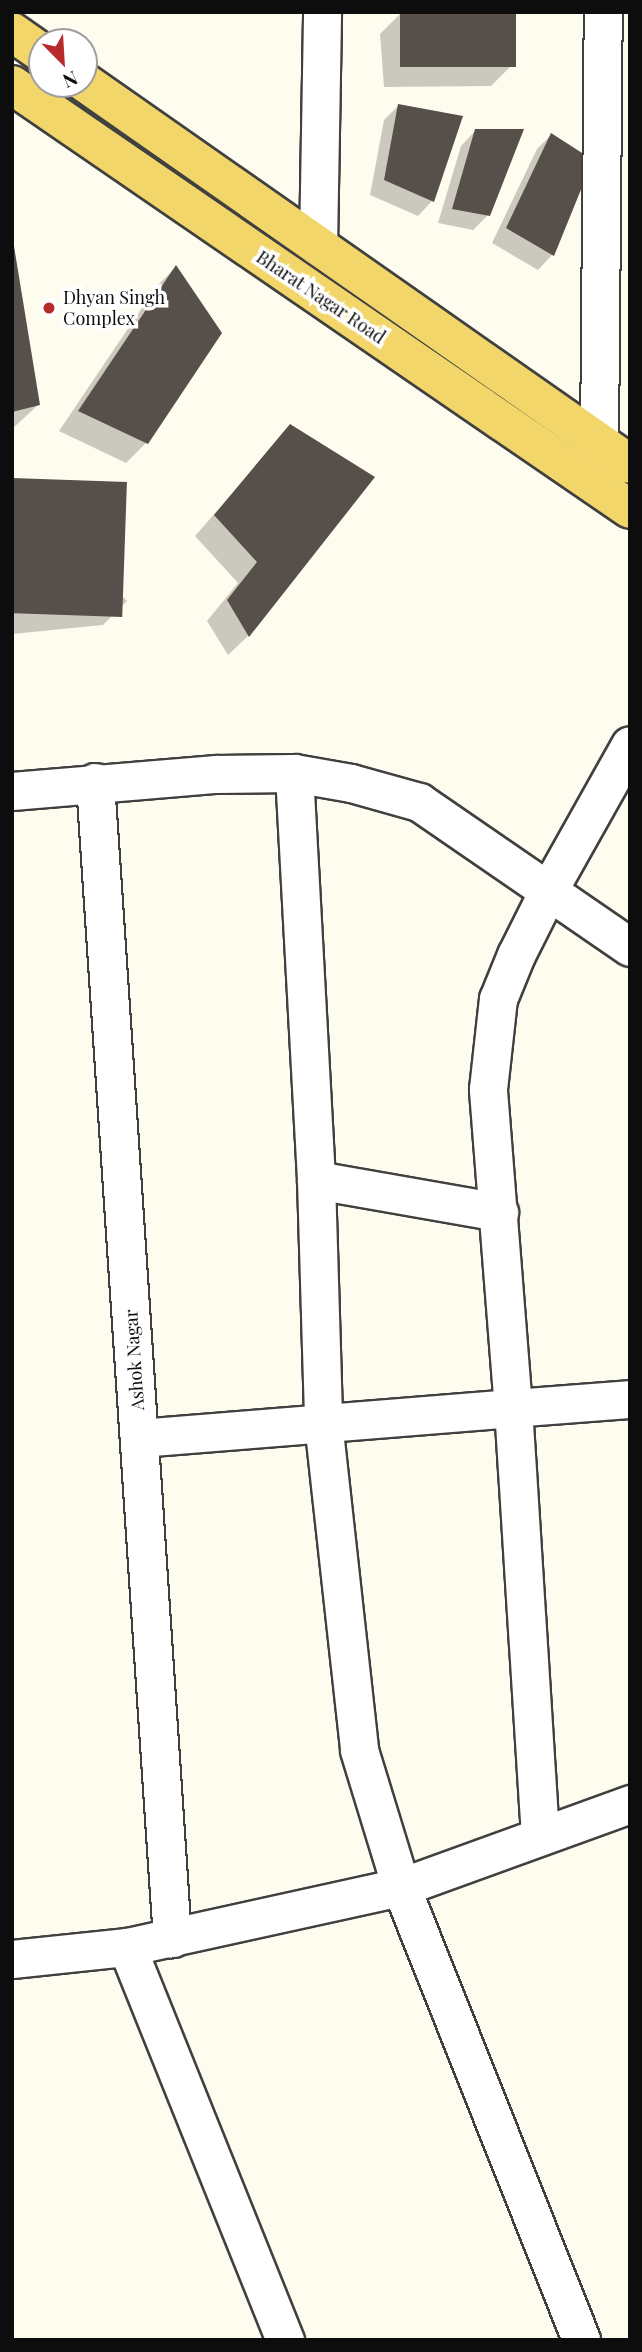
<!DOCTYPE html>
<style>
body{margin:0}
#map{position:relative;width:642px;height:2352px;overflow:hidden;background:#fefcee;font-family:"Playfair Display",serif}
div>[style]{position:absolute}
.shadow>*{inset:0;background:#0003}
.building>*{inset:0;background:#564f4a;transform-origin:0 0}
.roads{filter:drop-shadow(2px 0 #404040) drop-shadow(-2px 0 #404040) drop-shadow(0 2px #404040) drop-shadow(0 -2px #404040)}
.minor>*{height:37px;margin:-18.5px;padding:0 18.5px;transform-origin:18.5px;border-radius:18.5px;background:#fff}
.primary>*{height:38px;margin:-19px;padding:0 19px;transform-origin:19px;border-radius:19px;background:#f3d66a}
.dots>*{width:19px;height:19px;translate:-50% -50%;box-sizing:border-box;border:4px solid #fff;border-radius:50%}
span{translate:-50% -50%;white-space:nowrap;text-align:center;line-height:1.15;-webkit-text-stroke:7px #fff;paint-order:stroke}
.street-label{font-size:18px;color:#0d0d0d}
.poi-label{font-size:18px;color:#0d0d0d}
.left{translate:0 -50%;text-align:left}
.frame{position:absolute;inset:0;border:14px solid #0d0d0d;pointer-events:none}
.north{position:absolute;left:28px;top:28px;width:70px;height:70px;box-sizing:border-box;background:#fff;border:2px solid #9e9e9e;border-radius:50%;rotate:156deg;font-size:19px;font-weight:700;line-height:28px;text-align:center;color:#0d0d0d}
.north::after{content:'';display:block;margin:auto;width:24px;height:32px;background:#b82b2d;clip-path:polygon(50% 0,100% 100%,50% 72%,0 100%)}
</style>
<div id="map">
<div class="shadow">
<div style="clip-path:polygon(402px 12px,511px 66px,491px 86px,384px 87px,380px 34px)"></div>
<div style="clip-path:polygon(398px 106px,461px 118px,432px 201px,418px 216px,370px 195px,384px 120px)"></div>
<div style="clip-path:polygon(475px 131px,488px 215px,473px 230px,438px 223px,461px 146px)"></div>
<div style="clip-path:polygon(551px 135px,591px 161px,552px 255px,538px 270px,492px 243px,537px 149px)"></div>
<div style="clip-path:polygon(12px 236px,38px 405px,12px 429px)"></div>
<div style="clip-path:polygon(176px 267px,146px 443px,126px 463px,59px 431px,156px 287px)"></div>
<div style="clip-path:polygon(291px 426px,373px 477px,248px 636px,228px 655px,207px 621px,238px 583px,195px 536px)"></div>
<div style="clip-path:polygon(12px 479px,127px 601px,103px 625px,12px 634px)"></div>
</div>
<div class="building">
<div style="left:400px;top:12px;width:116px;height:55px"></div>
<div style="clip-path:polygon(398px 104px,463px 116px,434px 202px,384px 180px)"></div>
<div style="clip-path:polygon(475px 129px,524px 129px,490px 216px,452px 209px)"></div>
<div style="clip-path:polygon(551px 133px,593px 160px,554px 256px,506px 228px)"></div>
<div style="clip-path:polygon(12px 234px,40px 405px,12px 412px)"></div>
<div style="clip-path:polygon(176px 265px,222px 333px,148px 444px,78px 411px)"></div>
<div style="clip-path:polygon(290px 424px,375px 477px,249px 637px,227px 600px,257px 562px,214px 515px)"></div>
<div style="left:12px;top:478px;width:115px;height:135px;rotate:2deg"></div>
</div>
<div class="roads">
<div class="minor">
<div style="left:318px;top:246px;width:234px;rotate:-89deg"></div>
<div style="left:599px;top:443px;width:431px;rotate:-89.5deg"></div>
<div style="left:294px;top:773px;width:408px;rotate:86.9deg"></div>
<div style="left:316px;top:1180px;width:186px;rotate:9.9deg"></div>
<div style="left:95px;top:782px;width:1159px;rotate:86.19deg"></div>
<div style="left:12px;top:791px;width:205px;rotate:-4.8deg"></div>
<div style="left:216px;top:774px;width:78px;rotate:-0.7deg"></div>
<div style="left:294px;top:773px;width:58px;rotate:10deg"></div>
<div style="left:351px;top:783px;width:71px;rotate:15.6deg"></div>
<div style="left:419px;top:802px;width:256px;rotate:34.5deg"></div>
<div style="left:316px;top:1180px;width:242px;rotate:88.3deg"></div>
<div style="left:323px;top:1422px;width:330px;rotate:83.7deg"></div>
<div style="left:359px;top:1750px;width:143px;rotate:73deg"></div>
<div style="left:401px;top:1887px;width:487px;rotate:68.3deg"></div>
<div style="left:139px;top:1438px;width:375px;rotate:-4.6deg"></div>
<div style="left:513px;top:1408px;width:320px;rotate:-94.5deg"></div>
<div style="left:488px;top:1089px;width:91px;rotate:-83.7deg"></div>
<div style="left:498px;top:999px;width:48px;rotate:-67.8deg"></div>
<div style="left:516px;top:955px;width:72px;rotate:-63.4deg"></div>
<div style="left:548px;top:891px;width:167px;rotate:-60.7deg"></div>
<div style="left:540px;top:1836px;width:429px;rotate:-93.6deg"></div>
<div style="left:513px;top:1408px;width:117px;rotate:-4.4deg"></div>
<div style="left:127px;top:1947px;width:424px;rotate:68.1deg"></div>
<div style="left:12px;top:1959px;width:116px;rotate:-6deg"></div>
<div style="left:127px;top:1947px;width:280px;rotate:-12.4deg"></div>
<div style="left:401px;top:1887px;width:244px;rotate:-19.9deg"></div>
</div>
<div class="primary">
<div style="left:12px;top:32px;width:37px;rotate:35deg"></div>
<div style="left:84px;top:82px;width:666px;rotate:34.98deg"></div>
<div style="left:12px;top:85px;width:749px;rotate:34.45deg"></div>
</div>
</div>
<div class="dots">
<div style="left:49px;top:308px;background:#b82b2d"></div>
</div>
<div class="street-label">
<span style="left:321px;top:297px;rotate:34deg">Bharat Nagar Road</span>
<span style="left:134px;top:1360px;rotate:-94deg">Ashok Nagar</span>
</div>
<div class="poi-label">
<span class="left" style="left:63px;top:308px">Dhyan Singh<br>Complex</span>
</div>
<div class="frame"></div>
<div class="north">N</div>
</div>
